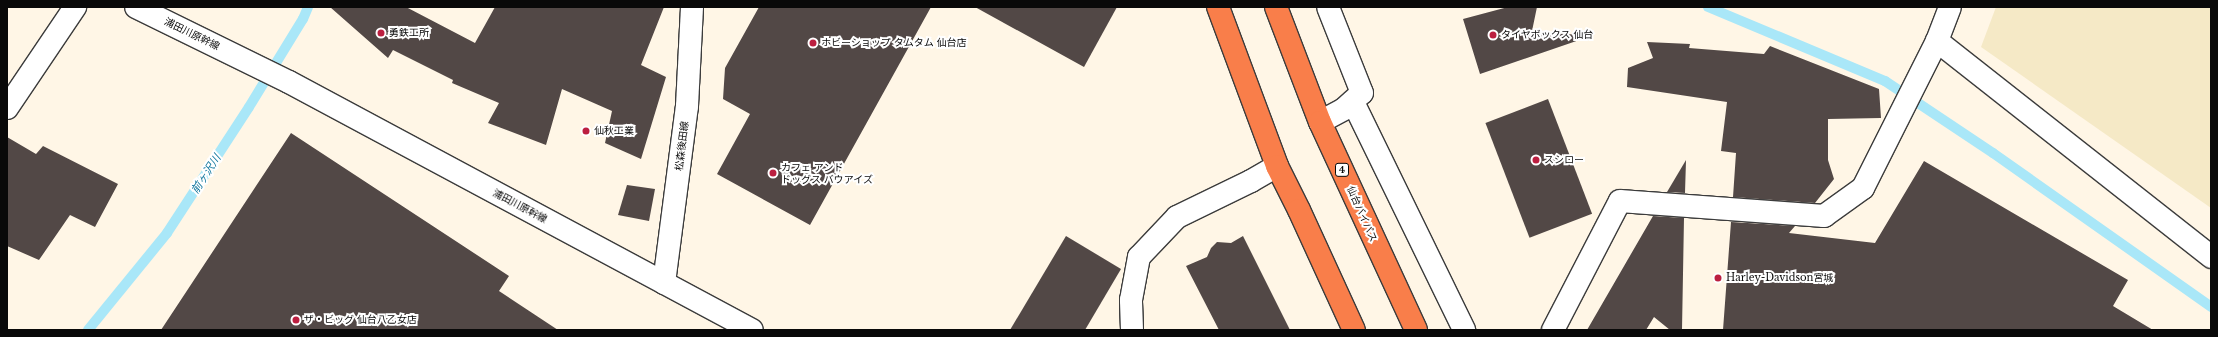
<!DOCTYPE html>
<meta charset="utf-8">
<style>
body{margin:0}
#map{position:relative;width:2218px;height:337px;overflow:hidden;background:#fff6e6;font-family:"Libre Baskerville","Noto Sans JP",serif}
div>[style]{position:absolute}
.farmland>*{inset:0;background:#f5e9c6}
.stream>*{height:10px;margin:-5px;padding:0 5px;transform-origin:5px;border-radius:5px;background:#a9e7f8}
.building>*{inset:0;background:#524846;transform-origin:0 0}
.roads{filter:drop-shadow(1px 0 #3c3c3c) drop-shadow(-1px 0 #3c3c3c) drop-shadow(0 1px #3c3c3c) drop-shadow(0 -1px #3c3c3c)}
.minor>*{height:22px;margin:-11px;padding:0 11px;transform-origin:11px;border-radius:11px;background:#fff}
.highway>*{height:22px;margin:-11px;padding:0 11px;transform-origin:11px;border-radius:11px;background:#f97e4a}
.dots>*{width:11px;height:11px;translate:-50% -50%;box-sizing:border-box;border:2px solid #fff;border-radius:50%}
span{translate:-50% -50%;white-space:nowrap;text-align:center;line-height:1.15;-webkit-text-stroke:4px #fff;paint-order:stroke}
.shield-label span{padding:1px 3px;background:#fff;border:1px solid;border-radius:3px;-webkit-text-stroke-width:0}
.shield-label{font-size:9px;color:#090909;font-weight:700}
.poi-label{font-size:10px;color:#090909}
.left{translate:0 -50%;text-align:left}
.street-label{font-size:10px;color:#090909}
.water-label{font-size:11px;color:#11769d;font-style:italic}
.frame{position:absolute;inset:0;border:8px solid #090909;pointer-events:none}
</style>
<div id="map">
<div class="farmland">
<div style="clip-path:polygon(1996px 7px,2211px 7px,2211px 208px,1981px 47px)"></div>
</div>
<div class="stream">
<div style="left:1708px;top:7px;width:192px;rotate:22.7deg"></div>
<div style="left:1885px;top:81px;width:130px;rotate:33.7deg"></div>
<div style="left:1993px;top:153px;width:267px;rotate:35.2deg"></div>
<div style="left:88px;top:330px;width:125px;rotate:-50.8deg"></div>
<div style="left:167px;top:233px;width:150px;rotate:-56.9deg"></div>
<div style="left:249px;top:107px;width:103px;rotate:-58.5deg"></div>
<div style="left:303px;top:19px;width:13px;rotate:-67deg"></div>
</div>
<div class="building">
<div style="clip-path:polygon(330px 7px,406px 7px,475px 43px,495px 7px,664px 7px,641px 65px,666px 77px,641px 159px,605px 143px,612px 111px,562px 89px,546px 145px,488px 123px,499px 103px,452px 83px,453px 80px,393px 50px,388px 58px)"></div>
<div style="clip-path:polygon(759px 7px,931px 7px,810px 225px,717px 174px,750px 114px,723px 99px,725px 68px)"></div>
<div style="clip-path:polygon(975px 7px,1117px 7px,1084px 67px)"></div>
<div style="clip-path:polygon(1508px 7px,1537px 7px,1532px 31px,1591px 36px,1480px 74px,1463px 19px)"></div>
<div style="clip-path:polygon(1647px 42px,1690px 44px,1689px 48px,1764px 54px,1770px 46px,1879px 89px,1881px 118px,1828px 119px,1828px 160px,1834px 179px,1815px 203px,1733px 197px,1736px 153px,1721px 151px,1727px 102px,1627px 87px,1628px 68px,1653px 58px)"></div>
<div style="left:1548px;top:99px;width:123px;height:67px;rotate:69deg"></div>
<div style="clip-path:polygon(291px 133px,509px 276px,499px 291px,558px 330px,161px 330px)"></div>
<div style="clip-path:polygon(7px 137px,36px 154px,43px 146px,118px 184px,95px 227px,70px 215px,39px 260px,7px 246px)"></div>
<div style="clip-path:polygon(1686px 160px,1685px 193px,1667px 192px)"></div>
<div style="clip-path:polygon(1924px 161px,2128px 280px,2113px 306px,2153px 330px,1723px 330px,1731px 222px,1795px 226px,1789px 233px,1875px 243px)"></div>
<div style="clip-path:polygon(627px 185px,655px 189px,649px 221px,618px 215px)"></div>
<div style="clip-path:polygon(1653px 216px,1684px 218px,1682px 330px,1670px 330px,1654px 317px,1646px 330px,1587px 330px)"></div>
<div style="clip-path:polygon(1066px 236px,1121px 269px,1085px 330px,1010px 330px)"></div>
<div style="clip-path:polygon(1243px 236px,1290px 330px,1219px 330px,1186px 266px,1207px 257px,1211px 248px,1217px 242px,1231px 243px)"></div>
</div>
<div class="roads">
<div class="minor">
<div style="left:136px;top:7px;width:170px;rotate:26.1deg"></div>
<div style="left:289px;top:82px;width:525px;rotate:28.18deg"></div>
<div style="left:1937px;top:41px;width:349px;rotate:38.2deg"></div>
<div style="left:1353px;top:102px;width:254px;rotate:64deg"></div>
<div style="left:7px;top:108px;width:122px;rotate:-56deg"></div>
<div style="left:1320px;top:122px;width:27px;rotate:-28deg"></div>
<div style="left:1344px;top:109px;width:24px;rotate:-42deg"></div>
<div style="left:1362px;top:93px;width:92px;rotate:-111.6deg"></div>
<div style="left:664px;top:283px;width:178px;rotate:-82.6deg"></div>
<div style="left:687px;top:106px;width:99px;rotate:-87.1deg"></div>
<div style="left:1132px;top:330px;width:30px;rotate:-92deg"></div>
<div style="left:1131px;top:300px;width:44px;rotate:-79.5deg"></div>
<div style="left:1139px;top:257px;width:55px;rotate:-46.5deg"></div>
<div style="left:1177px;top:217px;width:82px;rotate:-25.9deg"></div>
<div style="left:1251px;top:181px;width:30px;rotate:-30deg"></div>
<div style="left:1553px;top:330px;width:145px;rotate:-62.6deg"></div>
<div style="left:1620px;top:201px;width:205px;rotate:4.2deg"></div>
<div style="left:1824px;top:216px;width:48px;rotate:-35.7deg"></div>
<div style="left:1863px;top:188px;width:165px;rotate:-63.3deg"></div>
<div style="left:1937px;top:41px;width:36px;rotate:-69deg"></div>
</div>
<div class="highway">
<div style="left:1218px;top:7px;width:170px;rotate:69.6deg"></div>
<div style="left:1277px;top:166px;width:49px;rotate:63.4deg"></div>
<div style="left:1299px;top:210px;width:132px;rotate:65.4deg"></div>
<div style="left:1276px;top:7px;width:123px;rotate:69.1deg"></div>
<div style="left:1320px;top:122px;width:229px;rotate:65.2deg"></div>
</div>
</div>
<div class="dots">
<div style="left:381px;top:33px;background:#bc1f40"></div>
<div style="left:1493px;top:35px;background:#bc1f40"></div>
<div style="left:813px;top:43px;background:#bc1f40"></div>
<div style="left:586px;top:131px;background:#bc1f40"></div>
<div style="left:1536px;top:160px;background:#bc1f40"></div>
<div style="left:773px;top:173px;background:#bc1f40"></div>
<div style="left:1718px;top:278px;background:#bc1f40"></div>
<div style="left:296px;top:320px;background:#bc1f40"></div>
</div>
<div class="shield-label">
<span style="left:1342px;top:170px">4</span>
</div>
<div class="poi-label">
<span class="left" style="left:389px;top:33px">勇鉄工所</span>
<span class="left" style="left:1501px;top:35px">タイヤボックス 仙台</span>
<span class="left" style="left:821px;top:43px">ホビーショップ タムタム 仙台店</span>
<span class="left" style="left:594px;top:131px">仙秋工業</span>
<span class="left" style="left:1544px;top:160px">スシロー</span>
<span class="left" style="left:781px;top:173px">カフェ アンド<br>ドッグス バウアイズ</span>
<span class="left" style="left:1726px;top:278px">Harley-Davidson宮城</span>
<span class="left" style="left:304px;top:320px">ザ・ビッグ 仙台八乙女店</span>
</div>
<div class="street-label">
<span style="left:192px;top:34px;rotate:26deg">浦田川原幹線</span>
<span style="left:682px;top:146px;rotate:-83deg">松森後田線</span>
<span style="left:520px;top:206px;rotate:28deg">浦田川原幹線</span>
<span style="left:1362px;top:214px;rotate:66deg">仙台バイパス</span>
</div>
<div class="water-label">
<span style="left:206px;top:174px;rotate:-57deg">前ヶ沢川</span>
</div>
<div class="frame"></div>
</div>
